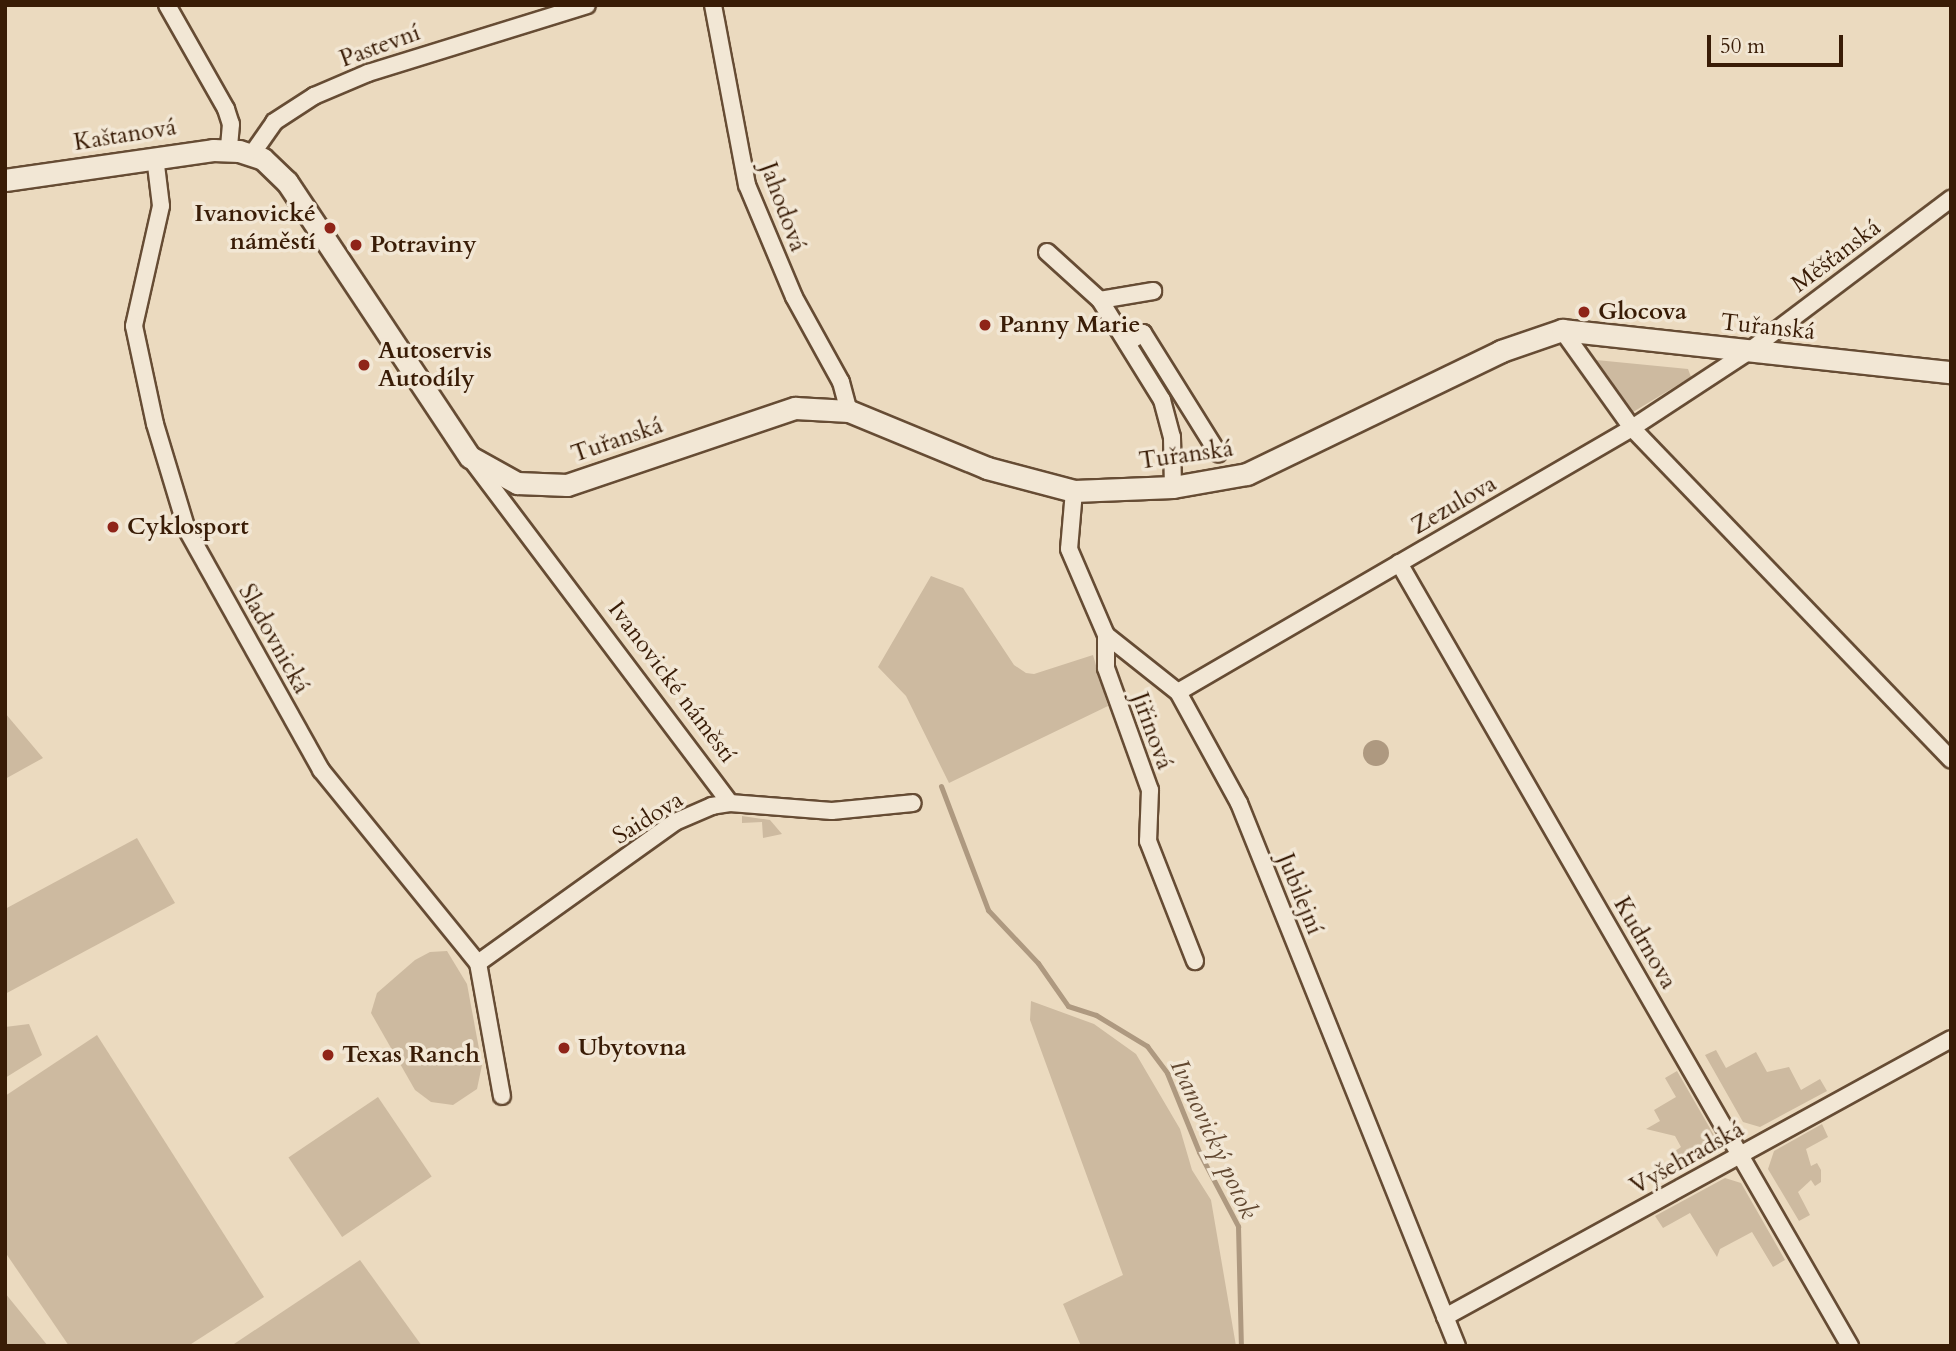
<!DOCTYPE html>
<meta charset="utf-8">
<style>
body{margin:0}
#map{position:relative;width:1956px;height:1351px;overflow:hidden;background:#ebdabf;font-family:Cardo,serif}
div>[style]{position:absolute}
.green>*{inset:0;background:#cdbaa0;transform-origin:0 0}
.water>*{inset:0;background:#ae9980}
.round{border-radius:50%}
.stream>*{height:5px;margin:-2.5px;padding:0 2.5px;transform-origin:2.5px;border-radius:2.5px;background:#ae9980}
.roads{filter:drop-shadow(2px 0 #664c34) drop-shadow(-2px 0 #664c34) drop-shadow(0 2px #664c34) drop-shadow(0 -2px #664c34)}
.street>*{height:16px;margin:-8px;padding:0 8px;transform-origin:8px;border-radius:8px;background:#f2e7d5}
.secondary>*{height:21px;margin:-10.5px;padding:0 10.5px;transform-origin:10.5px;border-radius:10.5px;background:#f2e7d5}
.dots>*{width:19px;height:19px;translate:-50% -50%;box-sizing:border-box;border:4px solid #f2e7d5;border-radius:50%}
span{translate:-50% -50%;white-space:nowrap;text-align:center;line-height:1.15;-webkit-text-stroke:7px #f2e7d5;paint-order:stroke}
.street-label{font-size:24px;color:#391c06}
.poi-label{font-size:24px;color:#391c06;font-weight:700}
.right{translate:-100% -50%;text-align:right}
.left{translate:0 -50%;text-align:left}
.water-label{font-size:26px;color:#624831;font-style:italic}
.frame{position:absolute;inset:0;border:7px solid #391c06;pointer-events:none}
.scale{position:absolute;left:1707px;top:35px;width:136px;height:32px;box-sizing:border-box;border:4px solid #391c06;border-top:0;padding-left:9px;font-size:21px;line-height:24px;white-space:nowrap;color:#391c06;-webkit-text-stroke:5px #f2e7d5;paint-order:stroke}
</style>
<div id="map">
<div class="green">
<div style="clip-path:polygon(1596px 360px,1688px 369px,1691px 377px,1633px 412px)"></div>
<div style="clip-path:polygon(931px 576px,963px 588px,1014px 665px,1026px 673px,1034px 674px,1093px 655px,1108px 706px,949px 783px,906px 696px,878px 667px)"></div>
<div style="clip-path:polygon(5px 713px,43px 758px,5px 779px)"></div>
<div style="clip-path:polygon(742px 816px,770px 820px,782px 834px,763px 838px,762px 822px,742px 823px)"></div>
<div style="clip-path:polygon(137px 838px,175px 903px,5px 994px,5px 909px)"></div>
<div style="clip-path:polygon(447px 951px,467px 984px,482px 1065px,477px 1089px,453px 1105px,431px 1102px,415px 1090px,371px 1013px,377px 993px,415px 960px,430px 952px)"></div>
<div style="clip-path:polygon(1031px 1001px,1094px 1024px,1136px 1054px,1180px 1129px,1192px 1170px,1211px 1200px,1236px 1346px,1081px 1346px,1063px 1304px,1123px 1275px,1030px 1020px)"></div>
<div style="clip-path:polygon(29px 1024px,42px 1055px,5px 1078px,5px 1027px)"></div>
<div style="clip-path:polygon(97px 1035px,264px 1297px,188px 1346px,69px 1346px,5px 1252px,5px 1096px)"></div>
<div style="clip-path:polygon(1716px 1050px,1726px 1068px,1756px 1052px,1767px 1072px,1789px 1067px,1801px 1090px,1820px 1079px,1827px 1091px,1760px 1127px,1743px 1122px,1705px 1055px)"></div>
<div style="clip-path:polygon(1677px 1071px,1715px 1137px,1709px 1156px,1662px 1182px,1655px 1170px,1675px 1160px,1672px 1153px,1681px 1147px,1675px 1136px,1646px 1129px,1660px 1121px,1654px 1110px,1676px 1097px,1665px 1078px)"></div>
<div style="left:378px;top:1097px;width:96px;height:108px;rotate:56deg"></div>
<div style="clip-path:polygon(1822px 1124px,1828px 1137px,1806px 1149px,1811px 1166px,1817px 1163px,1821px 1170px,1821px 1182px,1815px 1186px,1811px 1180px,1798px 1192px,1810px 1215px,1799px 1221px,1768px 1169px,1774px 1151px)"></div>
<div style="clip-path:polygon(1725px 1178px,1741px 1183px,1785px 1260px,1773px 1267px,1752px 1232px,1720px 1249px,1717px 1257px,1690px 1213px,1663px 1228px,1655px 1216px)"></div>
<div style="clip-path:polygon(360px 1260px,422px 1346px,231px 1346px)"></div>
<div style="clip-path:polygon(5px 1293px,48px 1346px,5px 1346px)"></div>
</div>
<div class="water">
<div class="round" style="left:1363px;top:740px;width:26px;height:26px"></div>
</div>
<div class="stream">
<div style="left:941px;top:786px;width:133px;rotate:69.2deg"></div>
<div style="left:988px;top:910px;width:73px;rotate:46.7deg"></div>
<div style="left:1038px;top:963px;width:52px;rotate:55.1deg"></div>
<div style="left:1068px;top:1006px;width:29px;rotate:18deg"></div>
<div style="left:1096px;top:1015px;width:60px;rotate:31.3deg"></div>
<div style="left:1147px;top:1046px;width:34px;rotate:53deg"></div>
<div style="left:1167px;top:1073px;width:85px;rotate:67.9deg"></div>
<div style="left:1199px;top:1152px;width:84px;rotate:62.2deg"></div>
<div style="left:1238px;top:1226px;width:120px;rotate:88.6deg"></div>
</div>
<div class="roads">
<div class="street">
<div style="left:167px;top:5px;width:120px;rotate:60.4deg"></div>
<div style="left:226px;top:109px;width:16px;rotate:72deg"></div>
<div style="left:231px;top:124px;width:25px;rotate:95deg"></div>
<div style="left:713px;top:5px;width:183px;rotate:79.3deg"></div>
<div style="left:747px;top:185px;width:121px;rotate:67.2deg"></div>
<div style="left:794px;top:297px;width:97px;rotate:61.1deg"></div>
<div style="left:841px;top:382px;width:30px;rotate:75deg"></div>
<div style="left:252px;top:154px;width:39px;rotate:-55deg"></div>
<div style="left:274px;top:122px;width:48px;rotate:-33deg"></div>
<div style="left:314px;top:96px;width:59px;rotate:-23.1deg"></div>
<div style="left:368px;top:73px;width:229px;rotate:-17.2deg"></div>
<div style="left:155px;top:157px;width:49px;rotate:83deg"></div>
<div style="left:161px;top:206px;width:123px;rotate:102.7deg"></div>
<div style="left:134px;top:326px;width:100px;rotate:77.9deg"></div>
<div style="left:155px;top:424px;width:111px;rotate:73.2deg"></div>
<div style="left:187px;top:530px;width:275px;rotate:60.8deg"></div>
<div style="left:321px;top:770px;width:249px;rotate:50.9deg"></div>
<div style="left:478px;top:963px;width:135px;rotate:79.8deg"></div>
<div style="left:1047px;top:252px;width:72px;rotate:42.2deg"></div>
<div style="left:1100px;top:300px;width:118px;rotate:58.2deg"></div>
<div style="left:1162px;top:400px;width:38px;rotate:75deg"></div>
<div style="left:1172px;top:437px;width:50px;rotate:88.9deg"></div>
<div style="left:1100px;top:300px;width:54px;rotate:-9.6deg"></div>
<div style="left:1562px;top:330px;width:120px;rotate:54.5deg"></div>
<div style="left:1632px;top:428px;width:460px;rotate:46.1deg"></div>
<div style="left:1127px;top:343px;width:19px;rotate:-32deg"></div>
<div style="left:1143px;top:333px;width:142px;rotate:58deg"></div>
<div style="left:473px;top:462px;width:427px;rotate:53deg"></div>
<div style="left:1074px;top:491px;width:58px;rotate:94.9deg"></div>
<div style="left:1069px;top:549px;width:94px;rotate:66.7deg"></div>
<div style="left:1106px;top:635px;width:92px;rotate:38.4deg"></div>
<div style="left:1178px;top:692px;width:127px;rotate:61.2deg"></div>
<div style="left:1239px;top:803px;width:585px;rotate:68.13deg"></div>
<div style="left:1399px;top:563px;width:904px;rotate:60.06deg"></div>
<div style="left:1106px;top:635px;width:33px;rotate:90deg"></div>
<div style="left:1106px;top:668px;width:130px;rotate:70.2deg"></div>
<div style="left:1150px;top:790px;width:51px;rotate:92.2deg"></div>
<div style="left:1148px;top:841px;width:129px;rotate:68.6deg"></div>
<div style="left:1178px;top:692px;width:525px;rotate:-30.18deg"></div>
<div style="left:1632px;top:428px;width:140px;rotate:-33.3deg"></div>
<div style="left:1749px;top:351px;width:253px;rotate:-37deg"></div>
<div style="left:478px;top:963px;width:242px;rotate:-35.6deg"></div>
<div style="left:675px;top:822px;width:40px;rotate:-23.4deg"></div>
<div style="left:712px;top:806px;width:18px;rotate:-9deg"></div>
<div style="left:730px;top:803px;width:102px;rotate:4.5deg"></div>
<div style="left:832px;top:811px;width:81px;rotate:-5.6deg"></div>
<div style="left:1445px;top:1317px;width:577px;rotate:-28.78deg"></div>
</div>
<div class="secondary">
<div style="left:5px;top:180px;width:210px;rotate:-8.2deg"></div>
<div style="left:213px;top:150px;width:26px;rotate:2deg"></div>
<div style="left:239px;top:151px;width:25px;rotate:18deg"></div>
<div style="left:263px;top:159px;width:33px;rotate:44deg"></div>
<div style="left:287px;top:182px;width:330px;rotate:56.4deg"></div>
<div style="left:470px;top:457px;width:54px;rotate:29deg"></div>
<div style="left:517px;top:483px;width:50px;rotate:2.3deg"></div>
<div style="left:567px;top:485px;width:241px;rotate:-18.7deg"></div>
<div style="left:795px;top:408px;width:54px;rotate:3.2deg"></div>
<div style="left:849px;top:411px;width:149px;rotate:22.4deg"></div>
<div style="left:987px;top:468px;width:90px;rotate:14.8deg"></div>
<div style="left:1074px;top:491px;width:99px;rotate:-2.3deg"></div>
<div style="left:1173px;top:487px;width:75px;rotate:-10deg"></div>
<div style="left:1247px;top:474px;width:282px;rotate:-25.8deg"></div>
<div style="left:1501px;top:351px;width:65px;rotate:-19deg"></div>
<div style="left:1562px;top:330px;width:391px;rotate:6.2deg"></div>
</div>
</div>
<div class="dots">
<div style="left:330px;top:228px;background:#8f2418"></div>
<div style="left:356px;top:245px;background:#8f2418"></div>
<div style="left:1584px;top:312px;background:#8f2418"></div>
<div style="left:985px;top:325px;background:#8f2418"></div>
<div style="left:364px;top:365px;background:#8f2418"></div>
<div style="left:113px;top:527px;background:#8f2418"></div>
<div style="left:564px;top:1048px;background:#8f2418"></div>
<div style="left:328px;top:1055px;background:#8f2418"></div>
</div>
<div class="street-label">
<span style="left:380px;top:46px;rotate:-20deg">Pastevní</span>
<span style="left:125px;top:135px;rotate:-9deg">Kaštanová</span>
<span style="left:783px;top:207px;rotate:70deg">Jahodová</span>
<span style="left:1836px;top:256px;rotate:-37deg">Měšťanská</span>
<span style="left:1768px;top:327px;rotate:6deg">Tuřanská</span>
<span style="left:617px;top:440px;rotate:-19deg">Tuřanská</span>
<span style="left:1186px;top:455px;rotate:-8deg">Tuřanská</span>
<span style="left:1454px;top:505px;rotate:-30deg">Zezulova</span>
<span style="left:274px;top:639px;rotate:61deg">Sladovnická</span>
<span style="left:672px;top:682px;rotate:53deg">Ivanovické náměstí</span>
<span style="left:1152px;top:731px;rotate:70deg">Jiřinová</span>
<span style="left:648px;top:818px;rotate:-32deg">Saidova</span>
<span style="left:1300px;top:894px;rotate:68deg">Jubilejní</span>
<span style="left:1645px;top:943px;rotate:60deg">Kudrnova</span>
<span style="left:1687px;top:1158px;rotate:-29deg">Vyšehradská</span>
</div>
<div class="poi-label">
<span class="right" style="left:316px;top:228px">Ivanovické<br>náměstí</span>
<span class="left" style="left:370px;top:245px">Potraviny</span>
<span class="left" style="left:1598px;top:312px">Glocova</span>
<span class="left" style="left:999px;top:325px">Panny Marie</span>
<span class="left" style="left:378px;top:365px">Autoservis<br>Autodíly</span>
<span class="left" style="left:127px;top:527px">Cyklosport</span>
<span class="left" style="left:578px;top:1048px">Ubytovna</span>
<span class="left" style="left:342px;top:1055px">Texas Ranch</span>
</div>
<div class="water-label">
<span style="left:1214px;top:1139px;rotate:65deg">Ivanovický potok</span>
</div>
<div class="frame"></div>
<div class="scale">50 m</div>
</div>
